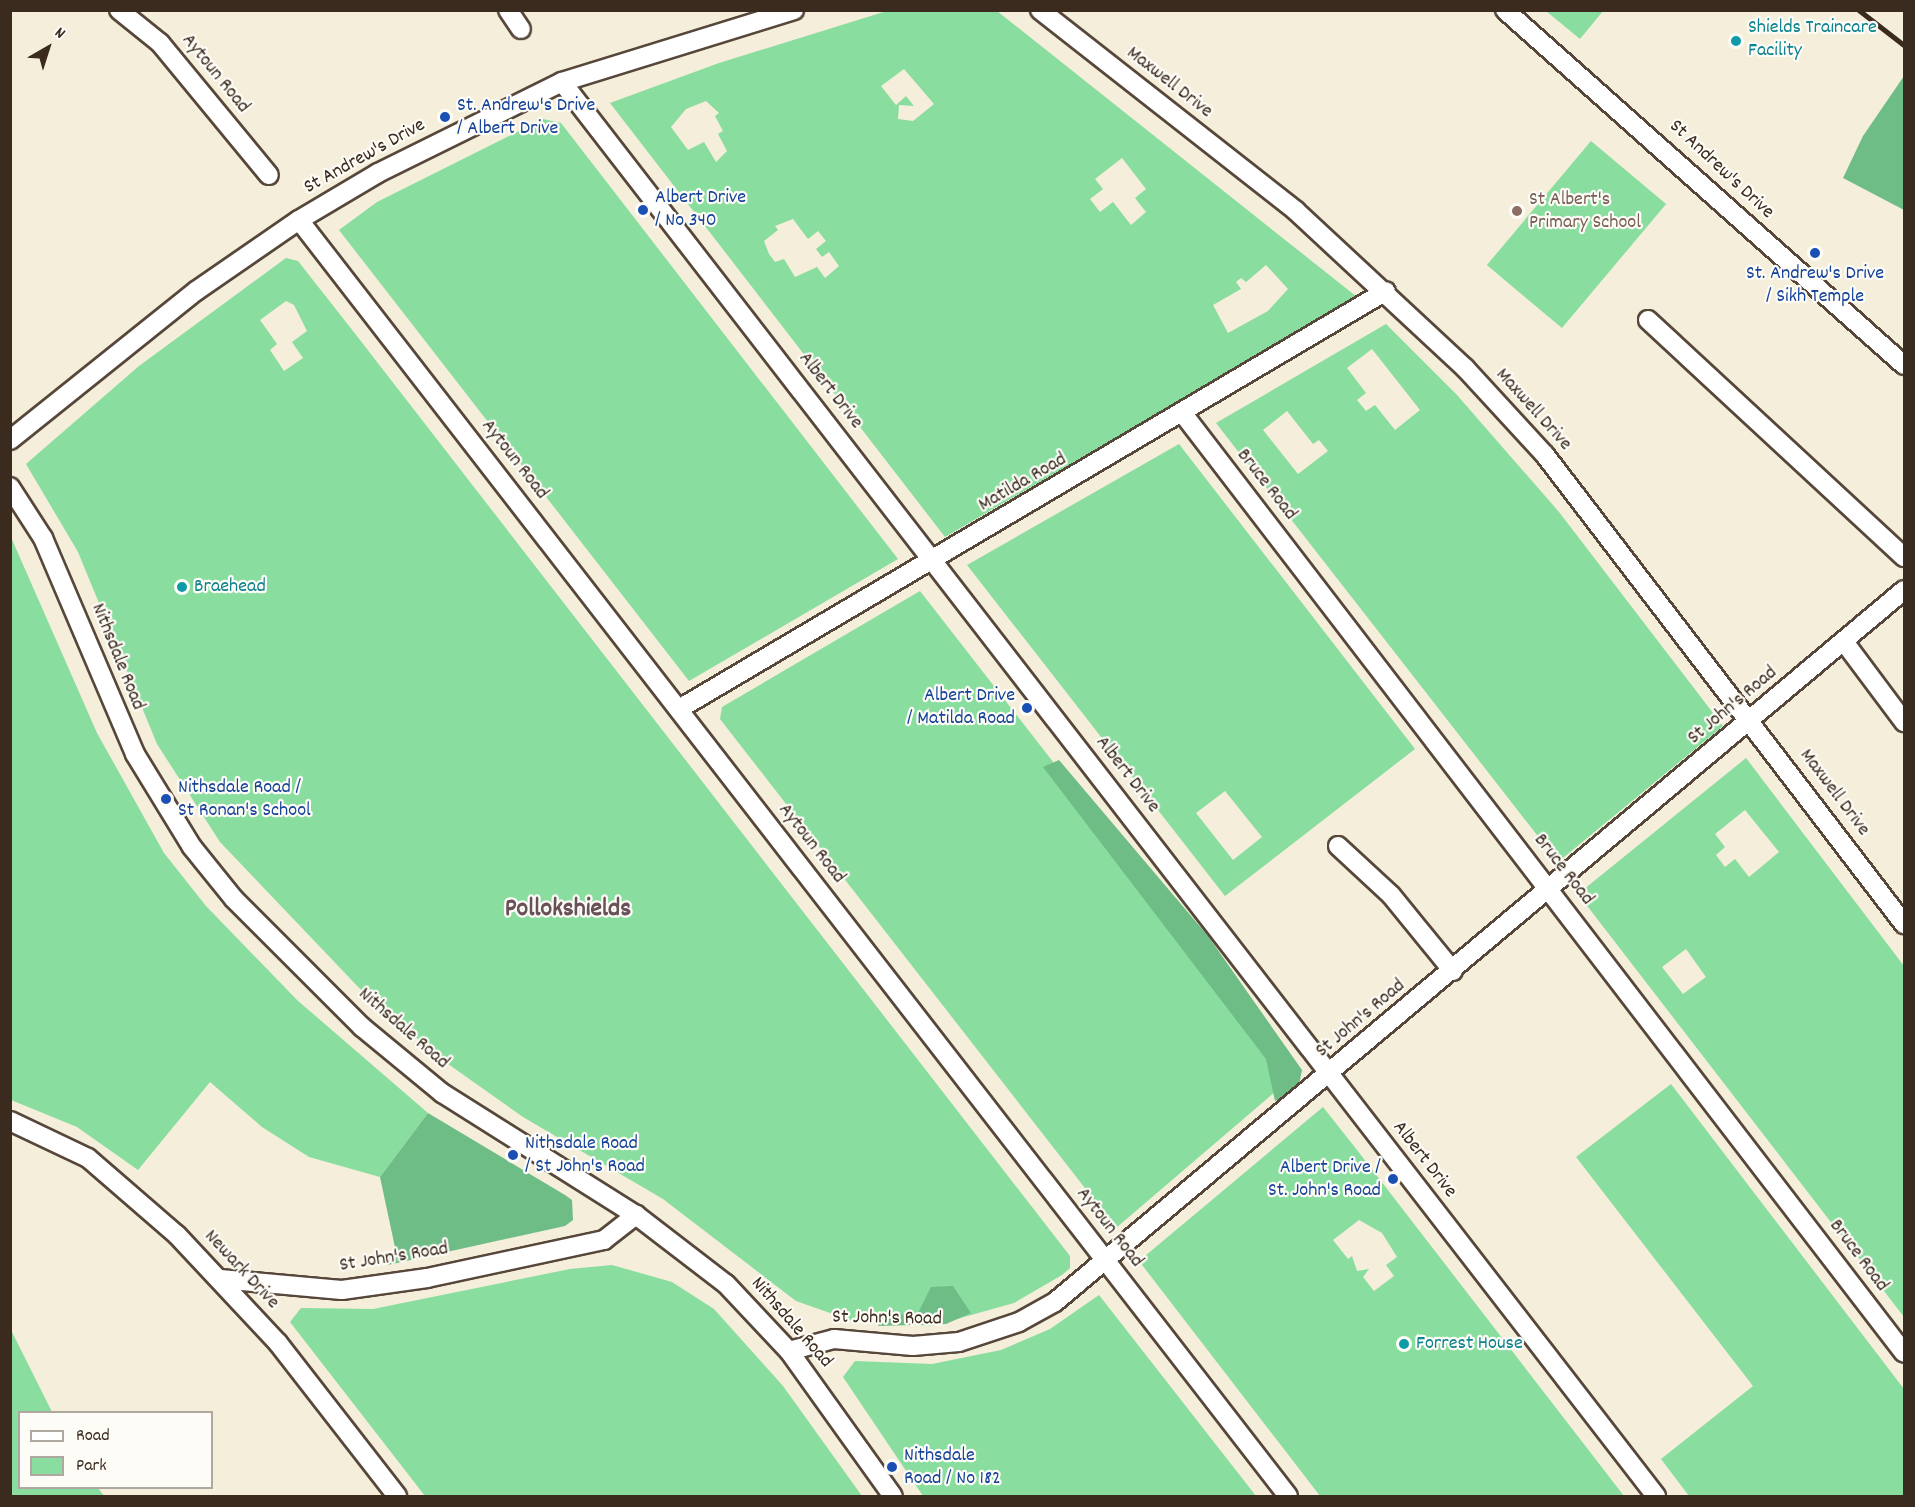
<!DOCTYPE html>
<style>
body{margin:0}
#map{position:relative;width:1915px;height:1507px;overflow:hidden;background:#f4eeda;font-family:Dekko,sans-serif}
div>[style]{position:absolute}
.green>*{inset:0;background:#89dd9f;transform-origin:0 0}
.forest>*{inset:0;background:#6ebc86}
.roads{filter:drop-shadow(2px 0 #57473a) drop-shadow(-2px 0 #57473a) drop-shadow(0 2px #57473a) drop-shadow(0 -2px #57473a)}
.minor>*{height:18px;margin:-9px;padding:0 9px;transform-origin:9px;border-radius:9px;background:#fff}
.rail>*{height:4.5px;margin:-2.25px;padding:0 2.25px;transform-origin:2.25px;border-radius:2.25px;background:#3b2a1e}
.dots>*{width:16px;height:16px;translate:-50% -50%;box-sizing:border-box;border:3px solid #fdfcf7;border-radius:50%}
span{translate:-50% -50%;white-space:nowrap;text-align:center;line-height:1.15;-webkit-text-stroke:4.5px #fdfcf7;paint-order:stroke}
.culture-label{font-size:20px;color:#0d838f}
.left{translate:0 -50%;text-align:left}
.street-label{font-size:20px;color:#3b2a1e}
.transit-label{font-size:20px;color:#164399}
.right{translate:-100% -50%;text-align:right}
.education-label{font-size:20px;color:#785e54}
.district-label{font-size:26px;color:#685258;font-weight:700}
.frame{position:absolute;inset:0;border:12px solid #3b2a1e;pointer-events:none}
.legend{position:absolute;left:18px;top:1411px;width:195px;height:78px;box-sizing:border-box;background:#fdfcf7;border:2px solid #afa8a0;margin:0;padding:8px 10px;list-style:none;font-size:18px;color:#3b2a1e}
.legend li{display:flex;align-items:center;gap:12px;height:30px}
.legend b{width:30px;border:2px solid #afa8a0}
.north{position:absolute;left:18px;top:18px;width:60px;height:60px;-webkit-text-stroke:4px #fdfcf7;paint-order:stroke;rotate:39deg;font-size:16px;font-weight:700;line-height:24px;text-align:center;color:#3b2a1e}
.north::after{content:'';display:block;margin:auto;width:21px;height:27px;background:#3b2a1e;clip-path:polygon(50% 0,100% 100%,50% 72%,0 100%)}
</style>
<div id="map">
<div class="green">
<div style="clip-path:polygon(evenodd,890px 10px,997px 11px,1357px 297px,945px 537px,610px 103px,719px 63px,890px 10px,904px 69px,934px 104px,913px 121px,898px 119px,899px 105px,914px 106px,906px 96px,896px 105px,881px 86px,904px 69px,890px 10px,706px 101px,719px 113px,715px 116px,723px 131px,718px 134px,727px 151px,716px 162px,704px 142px,688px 150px,671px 127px,686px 109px,706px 101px,890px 10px,1122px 158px,1146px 189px,1135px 198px,1146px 212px,1131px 225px,1113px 202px,1100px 212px,1090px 199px,1103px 189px,1095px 179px,1122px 158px,890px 10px,793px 219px,808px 239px,818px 231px,826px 241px,816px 249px,822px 257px,829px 252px,839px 266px,825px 278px,817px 267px,795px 277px,784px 259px,775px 262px,769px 254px,764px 241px,778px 230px,775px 226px,793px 219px,890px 10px,1266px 265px,1288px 289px,1268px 311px,1228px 333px,1213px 305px,1241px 289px,1236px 282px,1241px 278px,1246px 282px,1266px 265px)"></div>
<div style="clip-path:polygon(1546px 11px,1603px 11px,1580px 39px)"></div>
<div style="clip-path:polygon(543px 119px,561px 123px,898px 559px,689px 681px,339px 230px,377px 202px)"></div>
<div style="left:1591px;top:141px;width:98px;height:162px;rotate:40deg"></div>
<div style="clip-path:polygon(evenodd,286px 258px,298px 261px,353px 331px,1070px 1256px,1070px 1268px,1062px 1275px,1014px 1303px,932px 1326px,850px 1320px,796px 1301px,663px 1199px,523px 1117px,441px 1059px,364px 993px,220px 842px,157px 744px,78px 552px,26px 464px,139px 366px,286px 258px,286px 301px,294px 305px,307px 331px,292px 342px,303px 358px,284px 371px,270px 350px,277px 344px,260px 320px,286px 301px)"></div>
<div style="clip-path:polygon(evenodd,1386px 324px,1457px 395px,1559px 512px,1723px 726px,1558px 862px,1216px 423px,1386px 324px,1372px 349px,1420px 410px,1395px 430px,1375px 405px,1366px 411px,1357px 400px,1366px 393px,1347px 368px,1372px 349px,1386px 324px,1287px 411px,1313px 444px,1319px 440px,1328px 451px,1298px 474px,1263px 430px,1287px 411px)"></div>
<div style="clip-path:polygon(evenodd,1179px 444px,1415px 749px,1225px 896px,967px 565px,1179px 444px,1225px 791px,1262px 837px,1233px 860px,1196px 813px,1225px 791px)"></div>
<div style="clip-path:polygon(10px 535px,97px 733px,164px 853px,206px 906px,297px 1000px,428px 1113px,380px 1177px,309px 1157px,262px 1127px,210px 1082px,138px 1170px,77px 1127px,11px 1100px)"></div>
<div style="clip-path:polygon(920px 591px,1296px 1074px,1116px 1228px,720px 719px,722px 707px)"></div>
<div style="clip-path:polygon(evenodd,1746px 758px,1904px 966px,1904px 1317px,1578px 894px,1746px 758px,1745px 810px,1779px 852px,1749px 877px,1735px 859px,1725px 867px,1716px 855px,1725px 847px,1715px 834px,1745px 810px,1746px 758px,1686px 949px,1706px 977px,1683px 994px,1662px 967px,1686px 949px)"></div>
<div style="clip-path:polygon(1671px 1084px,1904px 1389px,1904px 1496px,1689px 1496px,1661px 1459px,1753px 1386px,1576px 1157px)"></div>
<div style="clip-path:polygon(evenodd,1323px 1107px,1357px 1150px,1624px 1496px,1320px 1496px,1139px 1261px,1323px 1107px,1359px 1220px,1382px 1233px,1397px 1257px,1386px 1265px,1394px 1276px,1374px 1291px,1363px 1277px,1369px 1269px,1357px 1271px,1352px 1256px,1348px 1259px,1333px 1240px,1359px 1220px)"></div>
<div style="clip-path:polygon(612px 1265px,672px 1282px,714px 1309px,783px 1386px,862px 1496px,425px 1496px,290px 1322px,301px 1308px,373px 1309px,570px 1269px)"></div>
<div style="clip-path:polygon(1099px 1295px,1256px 1496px,923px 1496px,843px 1377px,855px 1361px,932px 1364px,1001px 1350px,1050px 1329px)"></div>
<div style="clip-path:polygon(11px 1330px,52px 1412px,20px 1412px,20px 1488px,98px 1488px,104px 1496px,11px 1496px)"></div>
</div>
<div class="forest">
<div style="clip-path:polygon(1904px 76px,1904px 210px,1843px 178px,1863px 136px)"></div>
<div style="clip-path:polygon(1059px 760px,1208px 936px,1302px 1070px,1298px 1090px,1275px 1101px,1266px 1059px,1043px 767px)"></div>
<div style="clip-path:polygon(428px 1113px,565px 1195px,572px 1200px,573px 1220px,565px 1226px,388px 1265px,385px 1255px,396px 1252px,380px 1177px)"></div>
<div style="clip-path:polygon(953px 1286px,971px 1313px,946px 1324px,878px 1326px,885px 1311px,916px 1317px,931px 1287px)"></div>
</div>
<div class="roads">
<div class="minor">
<div style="left:119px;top:10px;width:53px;rotate:38.8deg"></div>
<div style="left:160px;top:43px;width:171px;rotate:50.5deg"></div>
<div style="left:508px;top:10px;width:23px;rotate:56deg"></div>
<div style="left:1040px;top:10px;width:325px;rotate:38.1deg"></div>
<div style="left:1296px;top:211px;width:231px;rotate:42.9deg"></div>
<div style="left:1465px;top:368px;width:118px;rotate:47.4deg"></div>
<div style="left:1545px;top:455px;width:591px;rotate:52.57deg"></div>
<div style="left:1505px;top:10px;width:534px;rotate:41.66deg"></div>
<div style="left:562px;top:82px;width:1788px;rotate:52.27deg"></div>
<div style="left:299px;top:220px;width:1614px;rotate:52.22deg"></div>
<div style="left:1648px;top:320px;width:349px;rotate:42.8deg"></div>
<div style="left:1184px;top:415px;width:1182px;rotate:52.49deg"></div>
<div style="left:10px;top:440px;width:238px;rotate:-38.7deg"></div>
<div style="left:196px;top:291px;width:125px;rotate:-34.6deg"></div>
<div style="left:299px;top:220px;width:92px;rotate:-30.7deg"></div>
<div style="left:378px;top:173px;width:205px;rotate:-26.3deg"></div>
<div style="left:562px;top:82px;width:243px;rotate:-17.2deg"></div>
<div style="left:10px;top:487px;width:61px;rotate:57.1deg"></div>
<div style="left:43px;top:538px;width:235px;rotate:66.9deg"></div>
<div style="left:135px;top:754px;width:109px;rotate:58.5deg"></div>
<div style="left:192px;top:847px;width:67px;rotate:51.1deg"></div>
<div style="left:234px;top:899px;width:181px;rotate:45deg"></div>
<div style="left:362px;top:1027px;width:104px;rotate:39.5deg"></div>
<div style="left:442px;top:1093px;width:229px;rotate:32.2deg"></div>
<div style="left:636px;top:1215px;width:113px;rotate:37.5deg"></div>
<div style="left:726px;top:1284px;width:92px;rotate:46.8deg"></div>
<div style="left:789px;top:1351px;width:178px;rotate:54.4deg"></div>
<div style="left:1845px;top:643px;width:99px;rotate:53.2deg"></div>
<div style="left:679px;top:709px;width:821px;rotate:-30.59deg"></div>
<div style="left:1338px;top:846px;width:72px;rotate:42.8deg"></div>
<div style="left:1391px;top:895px;width:98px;rotate:50.8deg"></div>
<div style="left:10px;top:1121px;width:86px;rotate:25.4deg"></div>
<div style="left:88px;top:1158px;width:118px;rotate:40.9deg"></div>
<div style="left:177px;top:1235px;width:148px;rotate:46.9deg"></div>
<div style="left:278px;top:1343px;width:194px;rotate:52.1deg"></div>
<div style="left:220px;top:1279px;width:122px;rotate:5.2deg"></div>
<div style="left:342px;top:1290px;width:86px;rotate:-8deg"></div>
<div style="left:427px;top:1278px;width:181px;rotate:-12.1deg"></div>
<div style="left:604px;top:1240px;width:41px;rotate:-38deg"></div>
<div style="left:789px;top:1351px;width:47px;rotate:-14.9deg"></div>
<div style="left:834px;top:1339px;width:79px;rotate:5.1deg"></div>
<div style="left:913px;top:1346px;width:46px;rotate:-5deg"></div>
<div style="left:959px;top:1342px;width:63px;rotate:-18.4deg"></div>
<div style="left:1019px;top:1322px;width:41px;rotate:-29.1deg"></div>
<div style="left:1055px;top:1302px;width:1108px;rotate:-39.98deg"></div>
</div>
</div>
<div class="rail">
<div style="left:1859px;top:10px;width:57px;rotate:37.9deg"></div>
</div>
<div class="dots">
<div style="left:1736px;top:41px;background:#0f9aa8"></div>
<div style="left:445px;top:117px;background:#1a4fb4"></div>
<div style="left:643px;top:210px;background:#1a4fb4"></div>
<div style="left:1517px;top:211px;background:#8d6e63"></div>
<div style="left:1815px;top:253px;background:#1a4fb4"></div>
<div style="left:182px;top:587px;background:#0f9aa8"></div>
<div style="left:1027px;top:708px;background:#1a4fb4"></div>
<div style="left:166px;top:799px;background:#1a4fb4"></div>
<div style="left:513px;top:1155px;background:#1a4fb4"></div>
<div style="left:1393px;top:1179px;background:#1a4fb4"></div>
<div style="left:1404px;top:1344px;background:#0f9aa8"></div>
<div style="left:892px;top:1467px;background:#1a4fb4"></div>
</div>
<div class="culture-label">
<span class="left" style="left:1748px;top:40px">Shields Traincare<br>Facility</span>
<span class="left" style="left:194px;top:587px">Braehead</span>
<span class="left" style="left:1416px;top:1344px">Forrest House</span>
</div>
<div class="street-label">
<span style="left:215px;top:74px;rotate:51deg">Aytoun Road</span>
<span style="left:1169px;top:83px;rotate:38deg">Maxwell Drive</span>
<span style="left:365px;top:157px;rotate:-29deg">St Andrew's Drive</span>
<span style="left:1721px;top:170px;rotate:43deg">St Andrew's Drive</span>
<span style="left:830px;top:391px;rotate:52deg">Albert Drive</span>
<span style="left:1533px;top:410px;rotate:48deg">Maxwell Drive</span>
<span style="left:514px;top:460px;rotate:52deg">Aytoun Road</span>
<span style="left:1023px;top:483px;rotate:-30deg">Matilda Road</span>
<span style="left:1266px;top:485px;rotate:52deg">Bruce Road</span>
<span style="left:117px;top:657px;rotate:68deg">Nithsdale Road</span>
<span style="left:1733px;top:706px;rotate:-40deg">St John's Road</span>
<span style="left:1127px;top:775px;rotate:52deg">Albert Drive</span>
<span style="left:1834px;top:793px;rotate:53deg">Maxwell Drive</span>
<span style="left:811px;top:844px;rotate:52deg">Aytoun Road</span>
<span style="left:1563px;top:870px;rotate:52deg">Bruce Road</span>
<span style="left:1361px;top:1019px;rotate:-40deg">St John's Road</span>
<span style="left:403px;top:1029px;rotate:41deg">Nithsdale Road</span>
<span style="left:1424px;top:1160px;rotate:52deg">Albert Drive</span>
<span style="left:1109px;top:1228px;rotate:52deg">Aytoun Road</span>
<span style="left:1858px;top:1256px;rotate:53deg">Bruce Road</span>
<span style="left:394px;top:1258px;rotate:-9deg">St John's Road</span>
<span style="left:241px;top:1270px;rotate:47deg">Newark Drive</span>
<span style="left:887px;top:1319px;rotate:1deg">St John's Road</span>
<span style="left:791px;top:1323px;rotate:49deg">Nithsdale Road</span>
</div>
<div class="transit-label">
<span class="left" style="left:457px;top:118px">St. Andrew's Drive<br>/ Albert Drive</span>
<span class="left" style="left:655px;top:210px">Albert Drive<br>/ No 340</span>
<span style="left:1815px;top:286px">St. Andrew's Drive<br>/ Sikh Temple</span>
<span class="right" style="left:1015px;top:708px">Albert Drive<br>/ Matilda Road</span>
<span class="left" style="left:178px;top:800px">Nithsdale Road /<br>St Ronan's School</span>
<span class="left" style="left:525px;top:1156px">Nithsdale Road<br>/ St John's Road</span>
<span class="right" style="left:1381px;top:1180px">Albert Drive /<br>St. John's Road</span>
<span class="left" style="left:904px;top:1468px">Nithsdale<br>Road / No 182</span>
</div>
<div class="education-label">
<span class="left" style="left:1529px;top:212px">St Albert's<br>Primary School</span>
</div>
<div class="district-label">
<span style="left:568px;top:910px">Pollokshields</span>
</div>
<div class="frame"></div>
<ul class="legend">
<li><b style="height:8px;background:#fff"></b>Road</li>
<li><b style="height:16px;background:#89dd9f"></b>Park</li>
</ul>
<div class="north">N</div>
</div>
